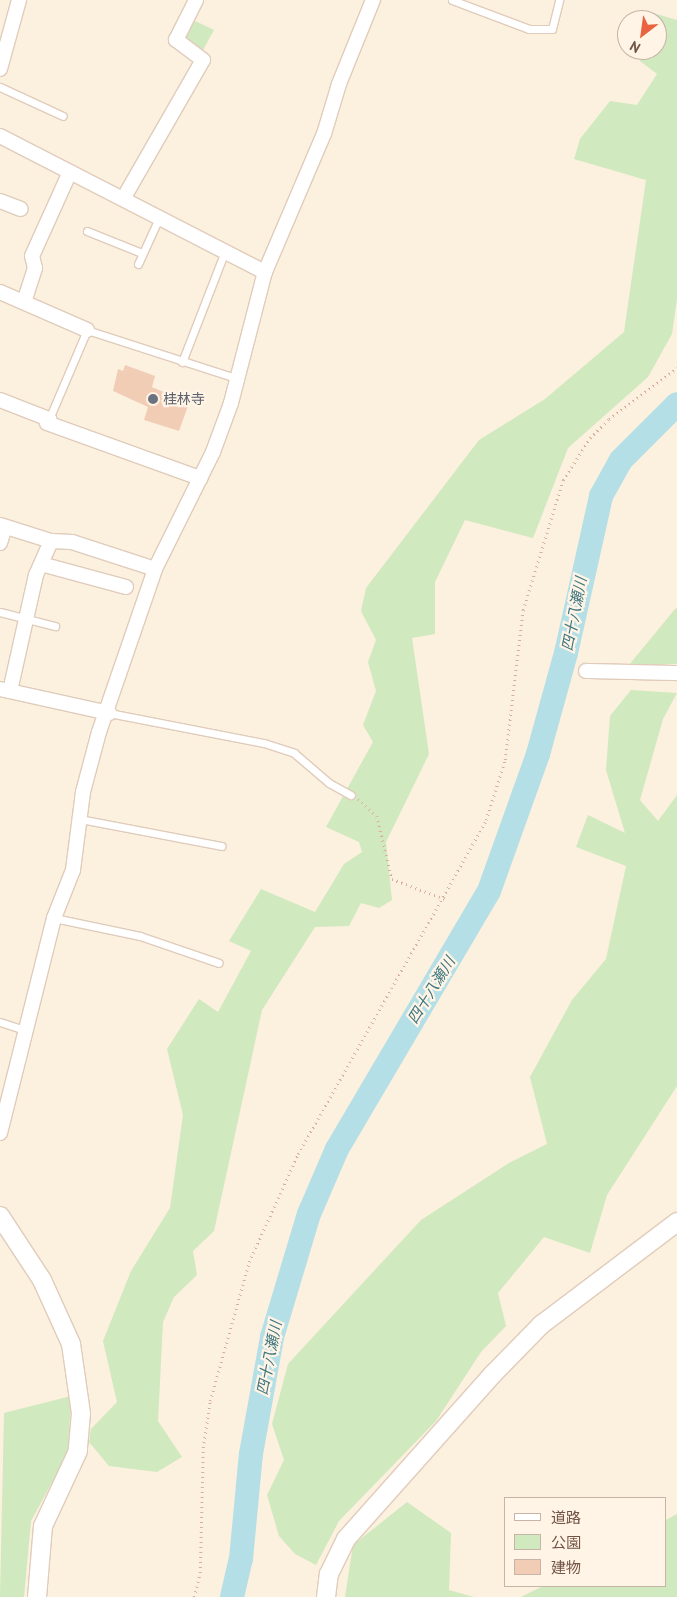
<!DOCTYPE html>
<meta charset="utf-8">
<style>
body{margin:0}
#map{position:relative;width:677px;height:1597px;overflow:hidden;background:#fcf0df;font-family:"PT Sans","Noto Sans JP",sans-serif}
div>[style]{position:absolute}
.green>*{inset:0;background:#d0e9be}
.river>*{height:24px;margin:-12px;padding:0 12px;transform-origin:12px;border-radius:12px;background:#b4dfe6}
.building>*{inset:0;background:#f2cdb6}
.path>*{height:2.5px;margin-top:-1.25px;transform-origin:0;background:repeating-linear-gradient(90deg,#d6b09a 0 1px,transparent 0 5px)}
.roads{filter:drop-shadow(1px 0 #e0ccbb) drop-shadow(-1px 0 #e0ccbb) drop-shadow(0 1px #e0ccbb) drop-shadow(0 -1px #e0ccbb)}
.service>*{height:7px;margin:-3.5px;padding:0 3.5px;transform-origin:3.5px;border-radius:3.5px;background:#fff}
.minor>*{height:14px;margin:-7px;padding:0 7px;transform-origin:7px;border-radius:7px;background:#fff}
.tertiary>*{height:18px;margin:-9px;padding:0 9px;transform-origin:9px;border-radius:9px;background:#fff}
.dots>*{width:14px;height:14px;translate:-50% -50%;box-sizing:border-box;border:2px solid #fff4e5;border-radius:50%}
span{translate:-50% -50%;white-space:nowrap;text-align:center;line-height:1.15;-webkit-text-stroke:4.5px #fff4e5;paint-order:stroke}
.worship-label{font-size:14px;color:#5b616d}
.left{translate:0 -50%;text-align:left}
.water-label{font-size:15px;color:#3d7680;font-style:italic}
.legend{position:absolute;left:504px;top:1497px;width:162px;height:90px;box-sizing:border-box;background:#fff4e5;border:1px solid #c7b4a6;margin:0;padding:6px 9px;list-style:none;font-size:15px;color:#735547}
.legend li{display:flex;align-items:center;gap:10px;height:25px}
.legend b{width:25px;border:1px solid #c7b4a6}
.north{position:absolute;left:617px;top:10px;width:50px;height:50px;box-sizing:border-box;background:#fff4e5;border:1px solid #c7b4a6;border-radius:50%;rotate:210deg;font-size:14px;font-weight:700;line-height:20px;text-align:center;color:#735547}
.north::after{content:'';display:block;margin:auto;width:18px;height:22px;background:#ea6341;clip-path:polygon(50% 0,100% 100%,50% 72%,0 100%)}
</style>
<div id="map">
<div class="green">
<div style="clip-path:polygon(653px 13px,677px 20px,677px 299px,672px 334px,648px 377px,568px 448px,533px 538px,465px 520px,435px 582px,435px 634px,412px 638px,429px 754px,386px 842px,392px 900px,379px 908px,361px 903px,349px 926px,315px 927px,262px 1010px,214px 1231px,193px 1251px,197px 1275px,174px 1297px,163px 1322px,158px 1421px,182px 1457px,157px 1472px,109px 1466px,89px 1442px,91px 1429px,117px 1402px,103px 1341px,131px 1271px,170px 1208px,183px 1115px,167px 1049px,199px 999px,218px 1012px,251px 951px,229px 941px,261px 889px,315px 912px,344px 864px,362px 852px,359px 842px,326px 827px,373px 742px,363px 725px,376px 691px,368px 662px,376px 640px,361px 611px,366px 588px,479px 440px,545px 399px,624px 332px,646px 180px,574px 159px,580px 139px,610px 101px,637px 105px,657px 74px,640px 61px,637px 50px,657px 50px,657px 20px,649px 20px)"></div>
<div style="clip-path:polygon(191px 19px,214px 30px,203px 50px,198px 52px,183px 41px)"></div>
<div style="clip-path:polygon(677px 608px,677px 664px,629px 665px,675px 609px)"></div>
<div style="clip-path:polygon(631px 690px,677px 693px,663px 719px,640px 800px,658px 821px,677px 795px,677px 1086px,607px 1195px,590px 1253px,544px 1237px,498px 1293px,506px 1326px,481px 1352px,436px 1421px,339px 1521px,316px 1565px,295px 1554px,279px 1536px,267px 1495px,284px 1460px,272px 1424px,288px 1364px,421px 1220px,509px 1163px,547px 1144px,530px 1077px,572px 1000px,606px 959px,626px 866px,576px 847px,588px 815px,625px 833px,606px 770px,610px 716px)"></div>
<div style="clip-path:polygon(71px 1396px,68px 1453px,31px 1521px,24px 1597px,0 1597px,4px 1413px)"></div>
<div style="clip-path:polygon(407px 1502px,451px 1533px,449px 1590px,474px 1597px,345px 1597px,353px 1545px)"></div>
<div style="clip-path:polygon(677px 1514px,677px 1597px,521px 1597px,543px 1586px,666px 1586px,666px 1520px)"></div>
</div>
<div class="river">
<div style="left:232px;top:1597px;width:39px;rotate:-77deg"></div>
<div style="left:241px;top:1559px;width:105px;rotate:-84.6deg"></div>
<div style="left:251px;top:1454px;width:119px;rotate:-79.8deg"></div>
<div style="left:272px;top:1337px;width:128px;rotate:-73.3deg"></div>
<div style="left:309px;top:1214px;width:71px;rotate:-66.7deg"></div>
<div style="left:337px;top:1149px;width:299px;rotate:-59.5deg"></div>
<div style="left:489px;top:891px;width:145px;rotate:-70.3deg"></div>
<div style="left:538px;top:754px;width:105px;rotate:-74.5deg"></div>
<div style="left:566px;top:653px;width:161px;rotate:-77.4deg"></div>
<div style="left:601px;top:496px;width:41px;rotate:-60.9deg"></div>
<div style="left:621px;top:460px;width:79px;rotate:-45deg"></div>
</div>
<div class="building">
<div style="clip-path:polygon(125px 365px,155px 376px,152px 387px,189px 403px,179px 431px,144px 420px,148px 407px,113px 391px,118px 369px,123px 371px)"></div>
</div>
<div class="path">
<div style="left:358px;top:799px;width:25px;rotate:42deg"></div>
<div style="left:377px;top:816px;width:65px;rotate:76.6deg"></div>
<div style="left:392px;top:879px;width:57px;rotate:20.7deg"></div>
<div style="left:194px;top:1597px;width:25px;rotate:-76deg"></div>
<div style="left:200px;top:1573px;width:125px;rotate:-88.6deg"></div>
<div style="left:203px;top:1448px;width:48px;rotate:-81.5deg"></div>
<div style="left:210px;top:1401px;width:144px;rotate:-74.3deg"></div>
<div style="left:249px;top:1262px;width:119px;rotate:-65.6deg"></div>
<div style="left:298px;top:1154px;width:383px;rotate:-60.6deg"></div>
<div style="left:486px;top:820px;width:63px;rotate:-72.4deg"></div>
<div style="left:505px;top:760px;width:151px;rotate:-83.2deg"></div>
<div style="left:523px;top:610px;width:136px;rotate:-72.9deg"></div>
<div style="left:563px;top:480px;width:50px;rotate:-57.3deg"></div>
<div style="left:590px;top:438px;width:27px;rotate:-45deg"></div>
<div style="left:609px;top:419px;width:85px;rotate:-36.9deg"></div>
</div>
<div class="roads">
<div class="service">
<div style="left:452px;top:0;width:82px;rotate:20.6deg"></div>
<div style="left:529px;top:29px;width:23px"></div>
<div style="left:552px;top:29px;width:30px;rotate:-76deg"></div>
<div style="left:0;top:87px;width:69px;rotate:24.7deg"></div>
<div style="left:87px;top:231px;width:59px;rotate:21.8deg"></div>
<div style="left:138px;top:264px;width:51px;rotate:-65.5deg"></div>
<div style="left:182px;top:362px;width:119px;rotate:-68.8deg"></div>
<div style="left:49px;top:419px;width:97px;rotate:-66.9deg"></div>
<div style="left:87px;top:330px;width:157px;rotate:17.9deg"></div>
<div style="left:0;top:612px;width:57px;rotate:14.3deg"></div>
<div style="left:109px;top:713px;width:158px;rotate:11deg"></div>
<div style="left:264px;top:743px;width:32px;rotate:18deg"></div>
<div style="left:294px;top:753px;width:46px;rotate:40.6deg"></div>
<div style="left:329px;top:783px;width:25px;rotate:29deg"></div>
<div style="left:80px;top:819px;width:144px;rotate:10.8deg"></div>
<div style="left:54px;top:918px;width:88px;rotate:11.8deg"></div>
<div style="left:140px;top:936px;width:83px;rotate:18.9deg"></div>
<div style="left:0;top:1022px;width:29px;rotate:18deg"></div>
</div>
<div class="minor">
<div style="left:0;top:69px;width:72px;rotate:-74.6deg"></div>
<div style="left:0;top:136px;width:298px;rotate:27.2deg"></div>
<div style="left:123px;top:199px;width:160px;rotate:-60.1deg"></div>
<div style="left:203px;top:60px;width:34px;rotate:-143deg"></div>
<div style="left:176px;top:40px;width:45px;rotate:-63.4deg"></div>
<div style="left:0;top:201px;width:22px;rotate:21deg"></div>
<div style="left:0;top:292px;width:95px;rotate:23.6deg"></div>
<div style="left:24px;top:302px;width:36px;rotate:-72deg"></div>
<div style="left:35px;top:268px;width:12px;rotate:-104deg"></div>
<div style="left:32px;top:256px;width:92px;rotate:-65.7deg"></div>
<div style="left:0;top:400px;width:53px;rotate:21.2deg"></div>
<div style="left:49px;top:419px;width:4px;rotate:117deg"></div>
<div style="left:47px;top:423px;width:163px;rotate:19.8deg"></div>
<div style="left:0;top:525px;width:53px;rotate:17.4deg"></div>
<div style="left:51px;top:541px;width:21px;rotate:3deg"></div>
<div style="left:72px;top:542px;width:87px;rotate:18deg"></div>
<div style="left:0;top:543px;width:17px;rotate:-73deg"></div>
<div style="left:41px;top:564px;width:88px;rotate:15.1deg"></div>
<div style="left:586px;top:671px;width:91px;rotate:1.3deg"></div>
<div style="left:0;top:689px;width:112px;rotate:12.4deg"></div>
<div style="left:10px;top:691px;width:119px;rotate:-77.4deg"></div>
<div style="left:36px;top:575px;width:37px;rotate:-66deg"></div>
<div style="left:0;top:1133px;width:222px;rotate:-75.9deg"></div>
<div style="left:54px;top:918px;width:52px;rotate:-68.4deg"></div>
<div style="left:73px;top:870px;width:79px;rotate:-82.7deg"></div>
<div style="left:83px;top:792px;width:62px;rotate:-75.1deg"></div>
<div style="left:99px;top:732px;width:172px;rotate:-71deg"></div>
<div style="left:155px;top:569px;width:131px;rotate:-63.6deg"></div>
<div style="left:213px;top:452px;width:52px;rotate:-69.8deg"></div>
<div style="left:231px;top:403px;width:135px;rotate:-75.5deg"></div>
<div style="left:265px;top:272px;width:150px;rotate:-66.9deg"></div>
<div style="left:324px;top:134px;width:52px;rotate:-73.3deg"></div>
<div style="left:339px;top:84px;width:91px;rotate:-68deg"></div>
</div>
<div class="tertiary">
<div style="left:0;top:1216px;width:77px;rotate:56.7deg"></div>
<div style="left:42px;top:1280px;width:70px;rotate:65.6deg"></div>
<div style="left:71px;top:1344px;width:70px;rotate:81.8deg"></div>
<div style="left:81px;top:1413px;width:38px;rotate:95deg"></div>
<div style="left:78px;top:1451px;width:83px;rotate:115deg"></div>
<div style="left:43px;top:1526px;width:71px;rotate:94.8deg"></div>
<div style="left:326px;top:1597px;width:23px;rotate:-83deg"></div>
<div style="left:329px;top:1574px;width:39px;rotate:-64deg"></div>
<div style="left:346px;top:1539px;width:221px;rotate:-48.3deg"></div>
<div style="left:493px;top:1374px;width:69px;rotate:-45.6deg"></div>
<div style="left:541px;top:1325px;width:171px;rotate:-37.1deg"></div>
</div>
</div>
<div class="dots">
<div style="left:153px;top:399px;background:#6b7280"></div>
</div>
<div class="worship-label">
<span class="left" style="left:163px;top:399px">桂林寺</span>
</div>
<div class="water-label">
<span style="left:574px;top:614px;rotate:-79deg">四十八瀬川</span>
<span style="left:431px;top:990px;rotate:-58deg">四十八瀬川</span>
<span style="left:269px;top:1358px;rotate:-79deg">四十八瀬川</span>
</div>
<ul class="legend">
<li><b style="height:6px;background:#fff"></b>道路</li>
<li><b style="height:14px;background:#d0e9be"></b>公園</li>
<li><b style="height:14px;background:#f2cdb6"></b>建物</li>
</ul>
<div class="north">N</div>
</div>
